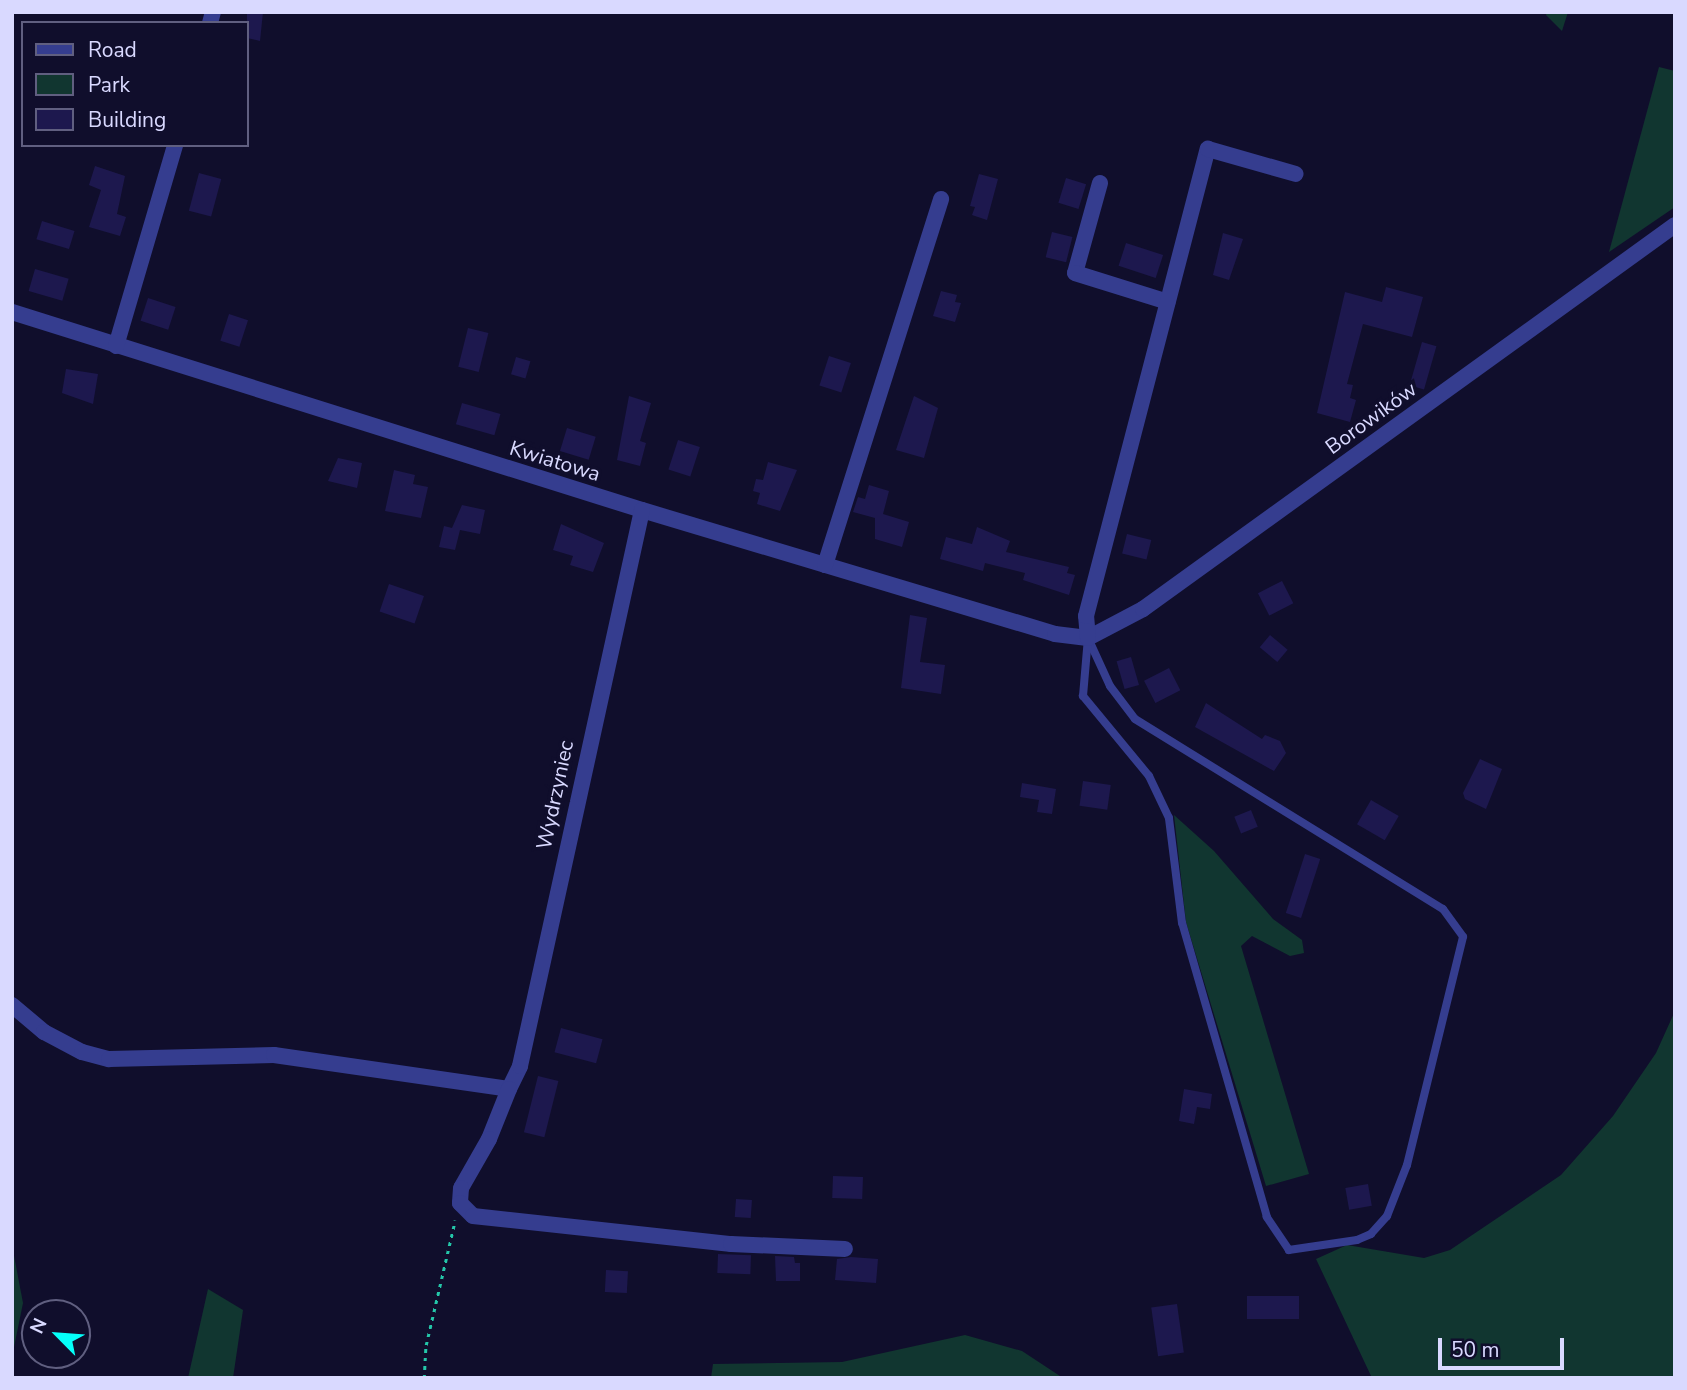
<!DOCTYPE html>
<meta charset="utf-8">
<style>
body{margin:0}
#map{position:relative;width:1687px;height:1390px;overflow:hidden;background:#100e2c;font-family:"Nunito Sans",sans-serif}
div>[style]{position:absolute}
.green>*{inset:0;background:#113630}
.building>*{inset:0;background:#1d184e;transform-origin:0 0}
.path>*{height:2.5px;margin-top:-1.25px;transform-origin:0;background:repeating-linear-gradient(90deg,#24c7a9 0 3.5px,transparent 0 8.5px)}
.service>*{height:8px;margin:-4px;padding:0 4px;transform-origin:4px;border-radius:4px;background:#353d8f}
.minor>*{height:16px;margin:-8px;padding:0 8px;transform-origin:8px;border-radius:8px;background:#353d8f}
span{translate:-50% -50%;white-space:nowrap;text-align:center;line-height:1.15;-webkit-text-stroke:7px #100e2c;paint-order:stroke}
.street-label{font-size:21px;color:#d9d9ff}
.frame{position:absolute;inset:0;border:14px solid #d9d9ff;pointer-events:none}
.legend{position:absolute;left:21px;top:21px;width:228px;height:126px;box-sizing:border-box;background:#100e2c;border:2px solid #605f80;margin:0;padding:9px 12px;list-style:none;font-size:21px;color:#d9d9ff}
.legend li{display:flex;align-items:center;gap:14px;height:35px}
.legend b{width:35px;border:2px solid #605f80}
.north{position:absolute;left:21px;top:1299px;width:70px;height:70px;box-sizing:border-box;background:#100e2c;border:2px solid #605f80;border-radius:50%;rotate:295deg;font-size:19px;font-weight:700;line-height:28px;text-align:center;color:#d9d9ff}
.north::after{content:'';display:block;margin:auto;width:24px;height:32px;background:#05fff9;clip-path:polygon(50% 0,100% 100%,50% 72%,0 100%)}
.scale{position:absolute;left:1438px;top:1338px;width:126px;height:32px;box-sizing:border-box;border:4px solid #d9d9ff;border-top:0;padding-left:9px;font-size:21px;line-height:24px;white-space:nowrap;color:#d9d9ff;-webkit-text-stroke:5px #100e2c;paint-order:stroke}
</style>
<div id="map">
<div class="green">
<div style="clip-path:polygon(1547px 12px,1568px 12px,1562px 31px,1546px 15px)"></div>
<div style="clip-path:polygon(1659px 67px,1675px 71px,1675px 207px,1609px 252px)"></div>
<div style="clip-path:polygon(1174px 815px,1214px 851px,1273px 919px,1302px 940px,1304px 953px,1290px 956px,1252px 936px,1241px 946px,1309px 1174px,1266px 1186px,1186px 922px)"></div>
<div style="clip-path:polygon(1675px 1011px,1675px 1378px,1372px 1378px,1316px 1259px,1347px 1245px,1424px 1258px,1450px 1250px,1561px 1175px,1613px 1116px,1656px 1053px)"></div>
<div style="clip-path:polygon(12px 1245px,23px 1303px,12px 1357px)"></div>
<div style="clip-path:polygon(208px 1289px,243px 1310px,233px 1378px,188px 1378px)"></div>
<div style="clip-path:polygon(965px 1335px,1022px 1351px,1063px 1378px,711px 1378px,713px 1364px,842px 1362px)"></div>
</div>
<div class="building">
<div style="clip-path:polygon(247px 12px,263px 12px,260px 41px,247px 38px)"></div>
<div style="clip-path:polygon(95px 166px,125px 176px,117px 214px,126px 217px,120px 236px,89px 227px,101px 190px,89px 185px)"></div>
<div style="left:199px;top:173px;width:23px;height:39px;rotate:15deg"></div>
<div style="clip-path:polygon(979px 174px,998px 179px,987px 220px,972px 215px,975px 207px,970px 206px)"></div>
<div style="left:1066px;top:178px;width:21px;height:26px;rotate:17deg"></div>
<div style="left:42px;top:221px;width:34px;height:19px;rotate:17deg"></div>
<div style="left:1052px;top:232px;width:21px;height:26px;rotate:14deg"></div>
<div style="clip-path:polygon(1223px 233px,1243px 239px,1229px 280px,1213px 275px)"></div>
<div style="left:1126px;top:243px;width:39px;height:24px;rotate:18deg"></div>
<div style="left:35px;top:269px;width:35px;height:23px;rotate:16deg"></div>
<div style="clip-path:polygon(1386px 287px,1423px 297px,1412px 337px,1363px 324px,1347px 384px,1353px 385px,1350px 398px,1356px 400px,1350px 422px,1317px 413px,1345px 292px,1382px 302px)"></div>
<div style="clip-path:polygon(941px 291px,957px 295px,955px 302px,961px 303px,955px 322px,933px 316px)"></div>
<div style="left:148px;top:298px;width:29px;height:24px;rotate:18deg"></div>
<div style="left:229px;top:314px;width:20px;height:28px;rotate:18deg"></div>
<div style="left:468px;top:328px;width:21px;height:40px;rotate:14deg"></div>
<div style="left:1422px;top:342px;width:15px;height:45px;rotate:16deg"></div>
<div style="left:829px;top:356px;width:23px;height:31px;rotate:18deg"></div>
<div style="left:516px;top:357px;width:15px;height:18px;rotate:16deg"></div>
<div style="clip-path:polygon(66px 369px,98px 374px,93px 404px,62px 393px)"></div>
<div style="clip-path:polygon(629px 396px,651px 403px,640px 441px,646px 443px,640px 466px,617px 460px)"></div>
<div style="clip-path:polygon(914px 396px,938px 408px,924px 458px,896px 450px)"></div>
<div style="left:462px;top:403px;width:40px;height:22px;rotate:16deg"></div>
<div style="left:567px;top:428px;width:30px;height:24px;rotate:17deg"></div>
<div style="left:678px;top:440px;width:23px;height:31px;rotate:18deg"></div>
<div style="clip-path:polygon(338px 458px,362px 463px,357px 488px,328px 481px)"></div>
<div style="clip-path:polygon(768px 462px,797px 470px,780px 511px,757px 504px,760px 493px,753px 491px,756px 479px,763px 480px)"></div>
<div style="clip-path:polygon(394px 470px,415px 475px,413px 484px,428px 487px,421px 518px,385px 511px)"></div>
<div style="clip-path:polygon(869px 485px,889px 491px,883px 514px,909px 522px,902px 547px,875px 539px,875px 518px,853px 512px,858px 497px,865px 499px)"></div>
<div style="clip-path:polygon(462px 505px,485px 510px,480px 534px,460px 530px,455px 550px,439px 547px,444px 526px,452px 528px)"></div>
<div style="clip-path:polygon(561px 524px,604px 543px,593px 572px,570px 565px,573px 556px,553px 550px)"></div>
<div style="clip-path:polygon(977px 527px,1010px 541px,1006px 552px,1069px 567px,1067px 573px,1075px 575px,1069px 595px,1023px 580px,1025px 573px,985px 563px,983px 571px,940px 559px,946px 537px,972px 544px)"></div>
<div style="left:1127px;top:534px;width:25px;height:20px;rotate:14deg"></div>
<div style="left:1282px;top:581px;width:25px;height:27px;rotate:63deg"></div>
<div style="left:389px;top:584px;width:37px;height:29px;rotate:19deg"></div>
<div style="clip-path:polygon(910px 615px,927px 618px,920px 662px,945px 665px,941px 694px,901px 688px)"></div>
<div style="left:1270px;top:635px;width:23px;height:16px;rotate:40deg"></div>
<div style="left:1131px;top:657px;width:29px;height:15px;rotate:74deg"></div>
<div style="left:1169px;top:668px;width:25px;height:28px;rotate:63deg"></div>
<div style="clip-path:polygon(1206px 703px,1262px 739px,1265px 735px,1280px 741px,1286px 753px,1274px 771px,1195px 727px)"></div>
<div style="clip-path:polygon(1480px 759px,1502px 769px,1486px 809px,1465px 799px,1463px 793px)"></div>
<div style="left:1083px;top:781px;width:28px;height:25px;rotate:8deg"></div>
<div style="clip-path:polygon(1022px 783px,1056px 789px,1052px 814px,1037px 812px,1039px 800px,1020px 797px)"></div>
<div style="left:1371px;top:800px;width:32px;height:28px;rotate:30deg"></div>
<div style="left:1251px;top:810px;width:18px;height:18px;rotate:68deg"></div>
<div style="left:1305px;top:854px;width:16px;height:62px;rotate:18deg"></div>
<div style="left:561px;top:1028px;width:43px;height:25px;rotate:15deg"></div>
<div style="left:538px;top:1076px;width:21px;height:58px;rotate:14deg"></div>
<div style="clip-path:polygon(1184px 1089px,1212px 1094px,1210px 1109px,1197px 1107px,1194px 1124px,1179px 1121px)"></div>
<div style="left:833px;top:1176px;width:30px;height:22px;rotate:2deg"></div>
<div style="left:1368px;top:1184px;width:22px;height:23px;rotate:80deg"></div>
<div style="left:736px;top:1199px;width:16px;height:18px;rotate:4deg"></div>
<div style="left:718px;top:1254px;width:33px;height:19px;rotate:2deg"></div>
<div style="clip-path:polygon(775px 1256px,794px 1257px,795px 1263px,800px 1263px,800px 1281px,776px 1281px)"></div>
<div style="clip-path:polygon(851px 1257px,878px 1259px,876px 1283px,835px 1280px,837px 1259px)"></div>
<div style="left:606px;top:1270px;width:22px;height:22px;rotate:3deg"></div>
<div style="left:1247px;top:1296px;width:52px;height:23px"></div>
<div style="left:1177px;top:1304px;width:49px;height:26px;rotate:82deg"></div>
</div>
<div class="path">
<div style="left:424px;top:1378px;width:33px;rotate:-87deg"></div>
<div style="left:426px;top:1345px;width:128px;rotate:-76.9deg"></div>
</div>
<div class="service">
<div style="left:1088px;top:638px;width:53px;rotate:65.4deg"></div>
<div style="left:1110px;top:686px;width:41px;rotate:52.9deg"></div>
<div style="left:1135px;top:719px;width:362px;rotate:31.7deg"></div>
<div style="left:1443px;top:909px;width:34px;rotate:54deg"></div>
<div style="left:1463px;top:937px;width:235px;rotate:103.8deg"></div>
<div style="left:1407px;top:1165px;width:55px;rotate:111.4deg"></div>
<div style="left:1387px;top:1216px;width:24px;rotate:132deg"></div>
<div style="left:1371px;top:1234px;width:15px;rotate:157deg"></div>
<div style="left:1357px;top:1240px;width:69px;rotate:171.6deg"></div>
<div style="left:1289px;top:1250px;width:40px;rotate:-124deg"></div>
<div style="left:1267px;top:1217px;width:306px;rotate:-106.1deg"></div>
<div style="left:1182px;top:923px;width:106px;rotate:-97.1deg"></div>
<div style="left:1169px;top:818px;width:47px;rotate:-115.5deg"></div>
<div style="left:1149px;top:776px;width:104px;rotate:-129.5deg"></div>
<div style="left:1083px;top:696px;width:58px;rotate:-85.1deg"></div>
</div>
<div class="minor">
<div style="left:210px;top:23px;width:11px;rotate:-75deg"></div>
<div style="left:1100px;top:183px;width:93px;rotate:105.5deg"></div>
<div style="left:1075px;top:273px;width:97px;rotate:17.3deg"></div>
<div style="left:12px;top:312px;width:660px;rotate:17.45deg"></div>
<div style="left:642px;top:510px;width:431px;rotate:16.7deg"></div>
<div style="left:1055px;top:634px;width:33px;rotate:7deg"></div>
<div style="left:1088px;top:638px;width:62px;rotate:-27.8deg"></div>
<div style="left:1143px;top:609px;width:656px;rotate:-35.82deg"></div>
<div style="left:116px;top:346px;width:209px;rotate:-73.6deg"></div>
<div style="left:825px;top:565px;width:384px;rotate:-72.4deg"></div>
<div style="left:1088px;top:638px;width:22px;rotate:-95deg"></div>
<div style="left:1086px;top:616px;width:483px;rotate:-75.4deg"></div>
<div style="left:1208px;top:149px;width:91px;rotate:15.9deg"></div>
<div style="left:12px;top:1005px;width:42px;rotate:40.2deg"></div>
<div style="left:44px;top:1032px;width:43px;rotate:27.8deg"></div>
<div style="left:82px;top:1052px;width:28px;rotate:15deg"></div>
<div style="left:109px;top:1059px;width:165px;rotate:-1.4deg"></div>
<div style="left:274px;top:1055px;width:237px;rotate:8.2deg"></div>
<div style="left:509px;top:1089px;width:25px;rotate:-64deg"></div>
<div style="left:520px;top:1066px;width:569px;rotate:-77.62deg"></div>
<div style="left:509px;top:1089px;width:54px;rotate:111.8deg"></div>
<div style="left:489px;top:1139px;width:56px;rotate:119.7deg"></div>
<div style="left:461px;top:1188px;width:15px;rotate:94deg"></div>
<div style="left:460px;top:1203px;width:18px;rotate:45deg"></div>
<div style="left:473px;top:1216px;width:260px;rotate:6.2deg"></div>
<div style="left:731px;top:1244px;width:114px;rotate:2.5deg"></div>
</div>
<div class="street-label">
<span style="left:1371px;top:418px;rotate:-36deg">Borowików</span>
<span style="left:555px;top:461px;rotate:17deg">Kwiatowa</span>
<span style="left:555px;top:795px;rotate:-78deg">Wydrzyniec</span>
</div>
<div class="frame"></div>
<ul class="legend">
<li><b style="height:9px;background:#353d8f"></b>Road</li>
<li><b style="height:19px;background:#113630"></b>Park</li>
<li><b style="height:19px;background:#1d184e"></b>Building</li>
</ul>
<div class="north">N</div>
<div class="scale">50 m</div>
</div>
